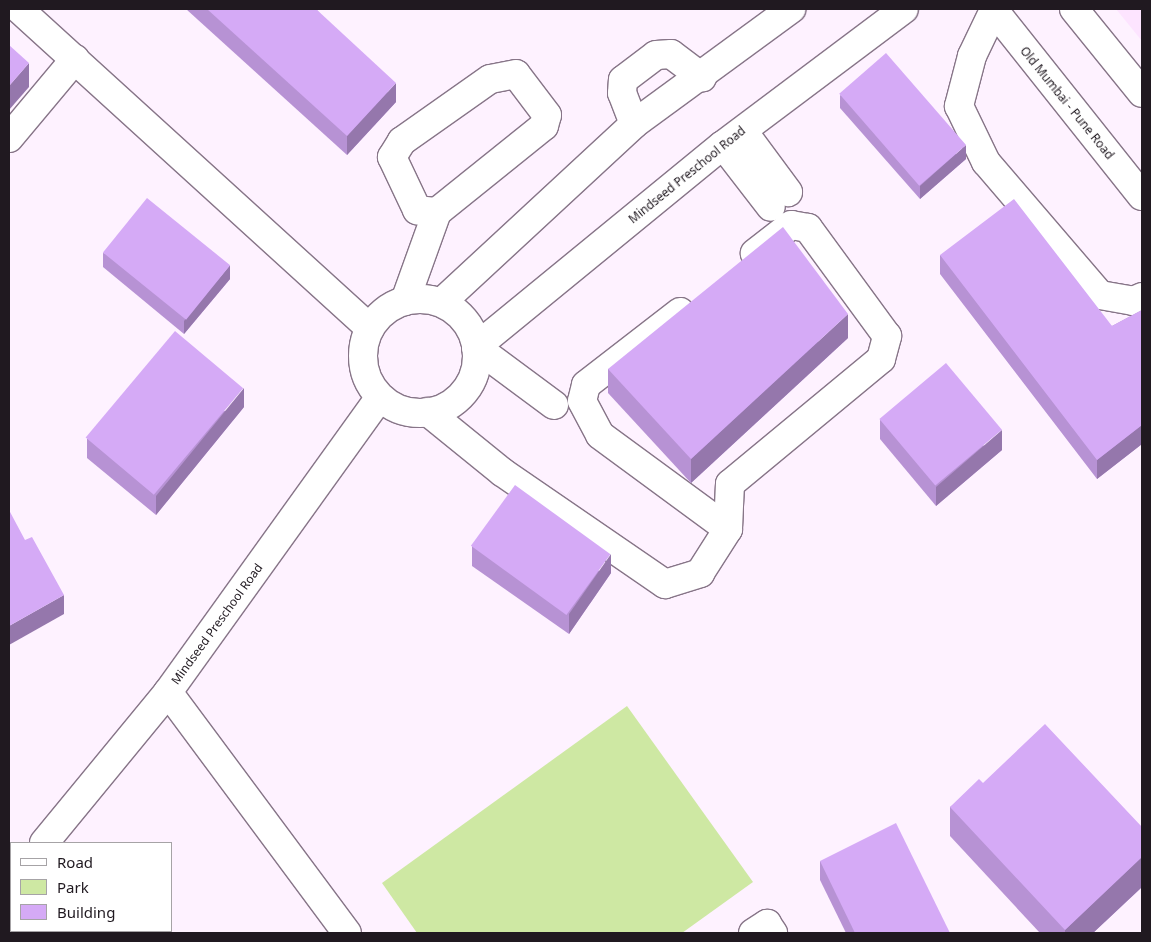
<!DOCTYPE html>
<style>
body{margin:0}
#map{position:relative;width:1151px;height:942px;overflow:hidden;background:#fef2ff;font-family:"Noto Sans",sans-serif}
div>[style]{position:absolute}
.built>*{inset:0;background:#fde4ff}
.green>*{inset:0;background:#cee8a3}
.roads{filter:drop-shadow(1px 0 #877588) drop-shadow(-1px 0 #877588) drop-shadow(0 1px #877588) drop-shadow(0 -1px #877588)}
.minor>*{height:28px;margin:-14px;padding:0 14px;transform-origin:14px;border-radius:14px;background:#fff}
.minor>.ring{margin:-14px;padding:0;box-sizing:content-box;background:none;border:28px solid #fff;border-radius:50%}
.major>*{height:28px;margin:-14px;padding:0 14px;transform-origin:14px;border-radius:14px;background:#fff}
.wall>*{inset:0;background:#b792d4}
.shaded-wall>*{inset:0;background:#9577ac}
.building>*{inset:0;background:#d5aaf6;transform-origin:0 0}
span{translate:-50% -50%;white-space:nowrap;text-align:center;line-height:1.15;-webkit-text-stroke:4px #fff;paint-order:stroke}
.street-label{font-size:12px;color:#201920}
.frame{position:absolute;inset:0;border:10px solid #201920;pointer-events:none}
.legend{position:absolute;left:10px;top:842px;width:162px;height:90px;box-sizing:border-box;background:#fff;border:1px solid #a6a3a6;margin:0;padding:6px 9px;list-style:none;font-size:15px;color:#201920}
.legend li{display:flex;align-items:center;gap:10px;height:25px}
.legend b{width:25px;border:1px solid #a6a3a6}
</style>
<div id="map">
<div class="built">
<div style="clip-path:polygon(1116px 9px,1142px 9px,1142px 41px)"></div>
</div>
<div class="green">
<div style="clip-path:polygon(627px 706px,753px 882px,682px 933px,417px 933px,382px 883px)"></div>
</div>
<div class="roads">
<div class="minor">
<div style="left:19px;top:9px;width:474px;rotate:42.3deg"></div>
<div style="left:994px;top:10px;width:51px;rotate:115.6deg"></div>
<div style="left:972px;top:56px;width:52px;rotate:104.6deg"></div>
<div style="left:959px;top:106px;width:62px;rotate:64.3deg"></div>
<div style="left:986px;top:162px;width:175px;rotate:49.4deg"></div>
<div style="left:1100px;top:295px;width:34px;rotate:10deg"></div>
<div style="left:1133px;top:301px;width:10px;rotate:-24deg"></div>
<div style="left:634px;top:124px;width:33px;rotate:-111deg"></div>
<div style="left:622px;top:93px;width:13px;rotate:-86deg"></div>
<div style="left:623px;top:80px;width:41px;rotate:-37.1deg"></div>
<div style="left:656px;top:55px;width:15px;rotate:-4deg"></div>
<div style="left:671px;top:54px;width:39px;rotate:37deg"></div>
<div style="left:743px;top:131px;width:76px;rotate:53.6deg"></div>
<div style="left:9px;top:138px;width:103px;rotate:-50.1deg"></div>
<div style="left:723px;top:145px;width:78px;rotate:52.3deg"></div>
<div class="ring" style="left:363px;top:299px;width:86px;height:86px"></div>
<div style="left:405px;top:301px;width:95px;rotate:-70.2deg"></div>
<div style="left:437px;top:212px;width:137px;rotate:-38.8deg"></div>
<div style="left:544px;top:126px;width:11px;rotate:-75deg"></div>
<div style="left:547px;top:115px;width:51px;rotate:-127.1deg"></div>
<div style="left:516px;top:74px;width:26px;rotate:169deg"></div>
<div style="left:490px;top:79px;width:108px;rotate:144.8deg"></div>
<div style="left:402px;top:141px;width:19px;rotate:122deg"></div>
<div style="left:392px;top:157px;width:59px;rotate:64.7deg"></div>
<div style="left:417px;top:210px;width:20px;rotate:6deg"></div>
<div style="left:442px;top:302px;width:262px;rotate:-42.8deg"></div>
<div style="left:634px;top:124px;width:195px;rotate:-36.2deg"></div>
<div style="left:680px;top:312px;width:119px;rotate:142.2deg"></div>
<div style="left:586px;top:385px;width:16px;rotate:104deg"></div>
<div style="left:582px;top:401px;width:38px;rotate:62deg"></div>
<div style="left:600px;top:435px;width:159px;rotate:36.3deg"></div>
<div style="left:554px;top:405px;width:97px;rotate:-143.4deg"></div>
<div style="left:476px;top:347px;width:319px;rotate:-39.3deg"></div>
<div style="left:723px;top:145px;width:226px;rotate:-36.9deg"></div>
<div style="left:428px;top:412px;width:95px;rotate:39deg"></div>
<div style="left:502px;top:472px;width:198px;rotate:34.5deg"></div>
<div style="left:665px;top:584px;width:37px;rotate:-17deg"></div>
<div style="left:700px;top:573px;width:52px;rotate:-57.5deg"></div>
<div style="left:728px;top:529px;width:45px;rotate:-87.5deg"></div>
<div style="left:730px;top:484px;width:196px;rotate:-39.6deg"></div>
<div style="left:881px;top:359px;width:24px;rotate:-75deg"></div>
<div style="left:887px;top:336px;width:134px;rotate:-126.2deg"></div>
<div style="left:808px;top:228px;width:17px;rotate:-170deg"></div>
<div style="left:791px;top:225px;width:46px;rotate:142.1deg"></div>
<div style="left:168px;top:692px;width:300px;rotate:53.4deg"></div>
<div style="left:44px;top:843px;width:195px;rotate:-50.6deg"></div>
<div style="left:168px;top:692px;width:363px;rotate:-54.3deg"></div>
<div style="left:9px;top:886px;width:4px;rotate:-56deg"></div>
<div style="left:753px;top:933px;width:17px;rotate:-33deg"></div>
<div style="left:767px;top:924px;width:11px;rotate:56deg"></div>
</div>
<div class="major">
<div style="left:993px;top:9px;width:239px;rotate:51.5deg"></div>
<div style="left:1074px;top:9px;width:108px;rotate:51deg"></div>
</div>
</div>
<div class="wall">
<div style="clip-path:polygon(186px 9px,316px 9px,396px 102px,347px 155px)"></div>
<div style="clip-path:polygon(840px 95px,966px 159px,920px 199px,840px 108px)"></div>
<div style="clip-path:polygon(103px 253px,230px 279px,184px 334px,103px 267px)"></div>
<div style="clip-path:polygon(940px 255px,1112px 326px,1142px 310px,1142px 444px,1097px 479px,940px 274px)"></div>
<div style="clip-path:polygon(848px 338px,691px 483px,608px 393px,608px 369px)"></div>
<div style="clip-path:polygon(244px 407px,156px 515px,87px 458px,87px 439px)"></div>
<div style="clip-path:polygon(880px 420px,1002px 450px,936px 506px,880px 439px)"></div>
<div style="clip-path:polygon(472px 546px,611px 573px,569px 634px,472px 566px)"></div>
<div style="clip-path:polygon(983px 783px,1142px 827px,1142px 887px,1093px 933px,1040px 933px,950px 836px,950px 807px)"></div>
<div style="clip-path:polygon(820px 861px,950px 933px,846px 933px,820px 880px)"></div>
</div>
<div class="shaded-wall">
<div style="clip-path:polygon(29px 63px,29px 87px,9px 110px,9px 86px)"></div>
<div style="clip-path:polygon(396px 83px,396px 102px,347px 155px,347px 136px)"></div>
<div style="clip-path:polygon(966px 145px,966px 159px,920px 199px,920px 186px)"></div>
<div style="clip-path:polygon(230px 265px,230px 279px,184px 334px,184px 321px)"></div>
<div style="clip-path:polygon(848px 314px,848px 338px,691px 483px,691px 459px)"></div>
<div style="clip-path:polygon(244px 388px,244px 407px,156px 515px,156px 496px)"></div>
<div style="clip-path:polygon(1142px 425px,1142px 444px,1097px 479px,1097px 460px)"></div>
<div style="clip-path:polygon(1002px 430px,1002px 450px,936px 506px,936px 487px)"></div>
<div style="clip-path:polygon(611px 554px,611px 573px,569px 634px,569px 614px)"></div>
<div style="clip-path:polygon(64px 595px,64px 614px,9px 645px,9px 626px)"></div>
<div style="clip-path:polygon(1142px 857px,1142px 887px,1093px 933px,1065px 933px,1065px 930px)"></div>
</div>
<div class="building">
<div style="clip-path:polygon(207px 9px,316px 9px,396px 83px,347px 136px)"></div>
<div style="clip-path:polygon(9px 45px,29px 63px,9px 86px)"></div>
<div style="left:886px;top:53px;width:122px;height:62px;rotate:49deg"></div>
<div style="left:147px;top:198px;width:107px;height:70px;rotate:39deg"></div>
<div style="clip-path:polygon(1014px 199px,1112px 326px,1142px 310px,1142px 425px,1097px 460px,940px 255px)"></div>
<div style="clip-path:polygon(783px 227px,848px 314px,691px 459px,608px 369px)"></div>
<div style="left:175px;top:331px;width:89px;height:139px;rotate:40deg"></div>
<div style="left:946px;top:363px;width:87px;height:87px;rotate:50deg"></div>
<div style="left:515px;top:485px;width:118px;height:75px;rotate:36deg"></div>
<div style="clip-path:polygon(9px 510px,25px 540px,32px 537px,64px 595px,9px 626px)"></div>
<div style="clip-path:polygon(1045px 724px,1142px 827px,1142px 857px,1065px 930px,950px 807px,979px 779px,983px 783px)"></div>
<div style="clip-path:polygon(896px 823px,950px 933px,855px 933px,820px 861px)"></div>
</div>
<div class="street-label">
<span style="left:1067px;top:103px;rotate:51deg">Old Mumbai - Pune Road</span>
<span style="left:687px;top:175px;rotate:-39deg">Mindseed Preschool Road</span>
<span style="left:217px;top:624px;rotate:-54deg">Mindseed Preschool Road</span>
</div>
<div class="frame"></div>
<ul class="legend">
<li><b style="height:6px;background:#fff"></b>Road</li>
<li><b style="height:14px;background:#cee8a3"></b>Park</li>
<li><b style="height:14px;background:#d5aaf6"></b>Building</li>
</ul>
</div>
